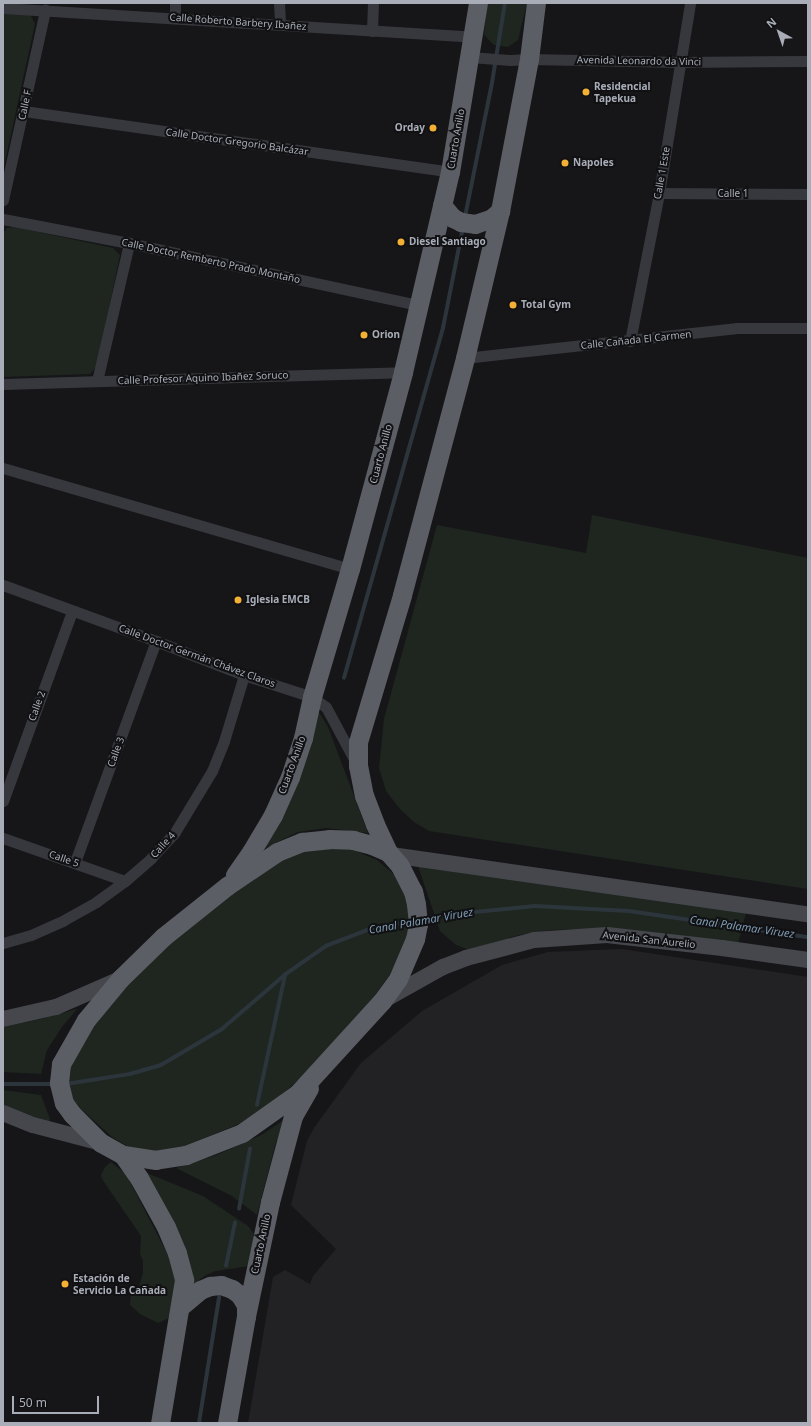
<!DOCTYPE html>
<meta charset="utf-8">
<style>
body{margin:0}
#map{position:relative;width:811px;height:1426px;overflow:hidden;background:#161618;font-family:"Noto Sans",sans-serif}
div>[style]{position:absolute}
.built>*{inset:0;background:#222225}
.green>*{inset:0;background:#1e261f}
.stream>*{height:3.5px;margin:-1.75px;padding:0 1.75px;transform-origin:1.75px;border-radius:1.75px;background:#2c353c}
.minor>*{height:11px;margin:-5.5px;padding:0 5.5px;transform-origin:5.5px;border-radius:5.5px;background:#37383d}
.secondary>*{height:16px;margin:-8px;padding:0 8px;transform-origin:8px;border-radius:8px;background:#45474d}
.trunk>*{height:19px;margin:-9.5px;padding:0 9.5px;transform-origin:9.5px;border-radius:9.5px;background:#5b5e65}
.dots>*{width:11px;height:11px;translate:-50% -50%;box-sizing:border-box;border:2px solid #111113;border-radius:50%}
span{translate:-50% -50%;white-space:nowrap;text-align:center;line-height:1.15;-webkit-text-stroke:4px #111113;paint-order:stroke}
.street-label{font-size:10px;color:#a8adb8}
.poi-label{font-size:10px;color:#a8adb8;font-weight:700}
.left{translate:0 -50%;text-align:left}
.right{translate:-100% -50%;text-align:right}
.water-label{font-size:11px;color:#7f9bb3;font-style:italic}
.frame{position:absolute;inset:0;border:4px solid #a8adb8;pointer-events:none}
.north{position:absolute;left:759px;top:12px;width:40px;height:40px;-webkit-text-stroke:3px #111113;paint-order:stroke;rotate:320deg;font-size:11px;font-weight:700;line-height:16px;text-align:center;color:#a8adb8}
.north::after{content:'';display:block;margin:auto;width:14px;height:18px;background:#a8adb8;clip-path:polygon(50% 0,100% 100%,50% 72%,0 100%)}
.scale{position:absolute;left:12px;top:1396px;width:87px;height:18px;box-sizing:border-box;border:2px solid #a8adb8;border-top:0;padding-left:5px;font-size:12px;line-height:14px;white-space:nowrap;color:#a8adb8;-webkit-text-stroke:3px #111113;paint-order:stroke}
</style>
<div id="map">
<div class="built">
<div style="clip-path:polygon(622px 949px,808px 977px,808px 1423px,248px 1423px,273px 1277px,285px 1270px,310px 1284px,313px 1276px,336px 1249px,291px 1205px,307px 1141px,314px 1128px,361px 1063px,422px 1011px,502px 965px,548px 952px)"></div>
</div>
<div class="green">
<div style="clip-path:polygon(487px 3px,527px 3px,518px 40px,508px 47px,494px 45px,484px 35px)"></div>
<div style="clip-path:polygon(3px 10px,24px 11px,31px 16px,35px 24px,3px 171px)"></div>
<div style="clip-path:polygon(15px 227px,113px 248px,120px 255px,97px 366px,90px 374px,3px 377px,3px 233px,7px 228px)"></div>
<div style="clip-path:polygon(592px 515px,808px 558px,808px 889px,429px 831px,414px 822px,400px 809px,386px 791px,379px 768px,384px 719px,437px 525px,586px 553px)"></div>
<div style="clip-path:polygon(317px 709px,328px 727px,368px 833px,326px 828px,298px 832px,261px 850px)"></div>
<div style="clip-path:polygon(329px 845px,351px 849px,377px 860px,395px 875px,408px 902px,409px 927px,407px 944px,389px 976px,351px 1028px,316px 1064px,277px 1099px,241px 1123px,178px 1149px,150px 1153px,132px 1149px,112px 1137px,80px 1108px,68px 1094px,68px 1069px,96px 1023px,119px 993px,156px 952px,197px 918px,296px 851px)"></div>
<div style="clip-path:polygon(418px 866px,746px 913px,738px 944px,607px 928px,551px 930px,519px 935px,469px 950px,456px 945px,440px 931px)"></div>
<div style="clip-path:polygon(77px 1009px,62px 1027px,47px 1050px,41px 1074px,3px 1072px,3px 1027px,41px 1019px)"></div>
<div style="clip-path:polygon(3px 1090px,41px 1095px,50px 1119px,49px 1122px,3px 1105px)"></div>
<div style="clip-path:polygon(288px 1117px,276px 1142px,257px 1215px,232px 1196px,176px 1168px,214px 1156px,246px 1142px,263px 1134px)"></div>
<div style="clip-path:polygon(111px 1162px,126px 1174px,172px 1263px,177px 1285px,175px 1309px,167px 1319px,158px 1323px,140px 1314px,130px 1305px,131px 1292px,139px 1287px,143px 1273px,143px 1261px,140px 1254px,141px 1236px,102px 1179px,101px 1175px,105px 1167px)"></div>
<div style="clip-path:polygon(142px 1171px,203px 1196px,248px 1226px,256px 1237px,249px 1266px,216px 1271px,206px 1275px,192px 1285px)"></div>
</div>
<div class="stream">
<div style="left:465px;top:217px;width:137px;rotate:-78.6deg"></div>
<div style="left:492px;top:83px;width:81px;rotate:-80.8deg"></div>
<div style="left:344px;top:678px;width:364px;rotate:-74.2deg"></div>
<div style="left:443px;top:328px;width:103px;rotate:-78.8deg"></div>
<div style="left:423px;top:919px;width:32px;rotate:-9deg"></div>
<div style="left:455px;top:914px;width:80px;rotate:-5.7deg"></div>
<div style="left:535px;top:906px;width:94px;rotate:3deg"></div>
<div style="left:629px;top:911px;width:181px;rotate:8.3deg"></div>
<div style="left:3px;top:1084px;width:51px"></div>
<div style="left:66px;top:1084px;width:65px;rotate:-8.9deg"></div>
<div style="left:130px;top:1074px;width:32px;rotate:-16deg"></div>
<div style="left:161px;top:1065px;width:71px;rotate:-30.5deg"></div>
<div style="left:222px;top:1029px;width:84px;rotate:-40.7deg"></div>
<div style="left:286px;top:974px;width:49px;rotate:-35deg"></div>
<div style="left:326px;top:946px;width:47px;rotate:-21.1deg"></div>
<div style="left:370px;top:929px;width:44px;rotate:-10.5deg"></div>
<div style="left:257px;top:1105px;width:133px;rotate:-77.8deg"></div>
<div style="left:239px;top:1209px;width:61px;rotate:-79.6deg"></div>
<div style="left:226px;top:1266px;width:44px;rotate:-78.2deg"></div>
<div style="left:199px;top:1423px;width:127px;rotate:-80.9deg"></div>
</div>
<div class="minor">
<div style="left:175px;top:3px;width:15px;rotate:90deg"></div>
<div style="left:279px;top:3px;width:22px;rotate:87deg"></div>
<div style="left:3px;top:8px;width:472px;rotate:3.5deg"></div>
<div style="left:372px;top:31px;width:28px;rotate:-88deg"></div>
<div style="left:470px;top:57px;width:40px;rotate:4.3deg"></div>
<div style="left:510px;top:60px;width:19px;rotate:-3deg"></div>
<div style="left:529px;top:59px;width:152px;rotate:1.1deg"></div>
<div style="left:681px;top:62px;width:127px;rotate:-0.5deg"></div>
<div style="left:24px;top:111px;width:430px;rotate:8.1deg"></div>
<div style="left:659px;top:193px;width:149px;rotate:0.4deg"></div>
<div style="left:3px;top:200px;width:195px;rotate:-77.5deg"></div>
<div style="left:3px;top:219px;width:128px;rotate:10.8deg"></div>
<div style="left:129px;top:243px;width:296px;rotate:12.1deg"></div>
<div style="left:630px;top:341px;width:151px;rotate:-78.9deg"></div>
<div style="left:659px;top:193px;width:193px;rotate:-80.7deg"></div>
<div style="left:465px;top:358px;width:274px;rotate:-6.3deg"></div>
<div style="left:737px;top:328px;width:71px"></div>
<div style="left:97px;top:381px;width:142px;rotate:-76.9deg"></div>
<div style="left:3px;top:384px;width:400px;rotate:-1.7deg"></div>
<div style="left:3px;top:468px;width:361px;rotate:16.2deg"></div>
<div style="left:3px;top:585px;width:163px;rotate:20.1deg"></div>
<div style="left:156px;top:641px;width:94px;rotate:21.1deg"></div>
<div style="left:244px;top:675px;width:71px;rotate:17.9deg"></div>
<div style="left:312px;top:697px;width:17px;rotate:36deg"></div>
<div style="left:326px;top:707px;width:61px;rotate:61.8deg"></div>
<div style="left:3px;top:801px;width:202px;rotate:-70deg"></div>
<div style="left:3px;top:838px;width:129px;rotate:19.4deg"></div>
<div style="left:75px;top:862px;width:235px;rotate:-69.9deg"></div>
<div style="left:3px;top:943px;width:29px;rotate:-16deg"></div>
<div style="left:31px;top:935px;width:36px;rotate:-24deg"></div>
<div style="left:64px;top:920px;width:37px;rotate:-29deg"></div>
<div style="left:96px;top:902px;width:36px;rotate:-36deg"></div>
<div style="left:125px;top:881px;width:35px;rotate:-41deg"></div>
<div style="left:151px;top:858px;width:35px;rotate:-47deg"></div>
<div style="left:175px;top:832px;width:71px;rotate:-58.8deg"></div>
<div style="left:212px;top:771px;width:32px;rotate:-68deg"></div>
<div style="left:224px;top:741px;width:69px;rotate:-73.1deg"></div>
</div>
<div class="secondary">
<div style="left:391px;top:855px;width:421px;rotate:8.1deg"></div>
<div style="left:384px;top:1000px;width:68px;rotate:-29.2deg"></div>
<div style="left:443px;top:967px;width:25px;rotate:-21deg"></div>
<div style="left:466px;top:958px;width:70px;rotate:-14.8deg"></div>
<div style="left:534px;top:940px;width:73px;rotate:-3.9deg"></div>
<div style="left:607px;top:935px;width:116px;rotate:6.4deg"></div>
<div style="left:722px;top:948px;width:87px;rotate:7.9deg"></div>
<div style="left:3px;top:1019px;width:54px;rotate:-12.8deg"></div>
<div style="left:56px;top:1007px;width:70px;rotate:-23.6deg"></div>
<div style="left:3px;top:1113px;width:32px;rotate:22deg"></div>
<div style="left:33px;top:1125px;width:70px;rotate:14.8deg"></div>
</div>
<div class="trunk">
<div style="left:442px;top:205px;width:17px;rotate:50deg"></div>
<div style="left:453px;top:218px;width:9px;rotate:27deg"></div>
<div style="left:461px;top:222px;width:14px;rotate:8deg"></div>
<div style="left:475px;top:224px;width:18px;rotate:-19deg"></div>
<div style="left:492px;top:218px;width:11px;rotate:-41deg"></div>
<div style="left:329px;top:839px;width:24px;rotate:2deg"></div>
<div style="left:353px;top:840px;width:20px;rotate:15deg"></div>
<div style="left:372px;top:845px;width:17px;rotate:24deg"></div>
<div style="left:388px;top:852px;width:18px;rotate:49deg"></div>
<div style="left:400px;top:866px;width:28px;rotate:63deg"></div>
<div style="left:413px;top:891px;width:13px;rotate:77deg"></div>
<div style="left:416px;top:904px;width:20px;rotate:84deg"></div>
<div style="left:418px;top:924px;width:15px;rotate:101deg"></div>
<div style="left:415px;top:939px;width:43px;rotate:113deg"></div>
<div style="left:398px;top:979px;width:27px;rotate:126deg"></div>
<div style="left:382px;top:1001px;width:126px;rotate:132.4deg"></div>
<div style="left:297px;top:1094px;width:67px;rotate:144.7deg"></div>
<div style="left:242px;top:1133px;width:60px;rotate:158.6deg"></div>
<div style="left:186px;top:1155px;width:30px;rotate:171deg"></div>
<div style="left:156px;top:1160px;width:33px;rotate:-171deg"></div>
<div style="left:123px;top:1155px;width:25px;rotate:-151deg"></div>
<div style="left:101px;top:1143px;width:41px;rotate:-135deg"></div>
<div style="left:72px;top:1114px;width:14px;rotate:-126deg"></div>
<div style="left:64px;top:1103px;width:21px;rotate:-104deg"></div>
<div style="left:59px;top:1083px;width:19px;rotate:-84deg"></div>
<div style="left:61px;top:1064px;width:51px;rotate:-60.4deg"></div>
<div style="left:86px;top:1020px;width:53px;rotate:-50.3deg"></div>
<div style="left:120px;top:979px;width:60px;rotate:-44.3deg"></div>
<div style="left:163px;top:937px;width:82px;rotate:-38.6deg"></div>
<div style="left:227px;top:886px;width:60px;rotate:-34.2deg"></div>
<div style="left:277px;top:852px;width:27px;rotate:-22deg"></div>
<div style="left:302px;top:842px;width:27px;rotate:-6deg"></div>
<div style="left:388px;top:852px;width:31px;rotate:-115deg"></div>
<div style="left:375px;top:824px;width:30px;rotate:-111deg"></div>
<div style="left:364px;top:796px;width:31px;rotate:-101deg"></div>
<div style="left:358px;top:766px;width:24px;rotate:-90deg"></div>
<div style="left:358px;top:742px;width:153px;rotate:-73.3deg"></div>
<div style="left:402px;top:595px;width:245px;rotate:-75.1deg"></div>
<div style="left:465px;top:358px;width:151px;rotate:-76.6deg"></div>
<div style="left:500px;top:211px;width:155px;rotate:-79.2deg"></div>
<div style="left:529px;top:59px;width:56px;rotate:-82.9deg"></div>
<div style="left:235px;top:875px;width:28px;rotate:-55deg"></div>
<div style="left:251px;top:852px;width:43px;rotate:-59.3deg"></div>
<div style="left:273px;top:815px;width:42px;rotate:-65.9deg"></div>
<div style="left:290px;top:777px;width:41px;rotate:-71.6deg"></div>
<div style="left:303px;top:738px;width:42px;rotate:-77.6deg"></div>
<div style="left:312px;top:697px;width:134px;rotate:-73.5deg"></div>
<div style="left:350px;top:569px;width:204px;rotate:-74.9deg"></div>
<div style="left:403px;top:372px;width:205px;rotate:-76.8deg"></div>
<div style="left:450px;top:172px;width:171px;rotate:-80.6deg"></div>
<div style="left:123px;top:1155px;width:28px;rotate:55deg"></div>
<div style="left:139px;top:1178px;width:56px;rotate:61.1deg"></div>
<div style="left:166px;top:1227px;width:28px;rotate:67deg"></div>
<div style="left:177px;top:1253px;width:28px;rotate:75deg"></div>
<div style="left:184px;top:1280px;width:145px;rotate:99.5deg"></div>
<div style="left:180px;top:1307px;width:26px;rotate:-40deg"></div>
<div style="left:200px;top:1290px;width:11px;rotate:-22deg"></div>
<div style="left:210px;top:1286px;width:11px;rotate:-5deg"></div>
<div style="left:221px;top:1285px;width:12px;rotate:20deg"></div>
<div style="left:232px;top:1289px;width:10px;rotate:37deg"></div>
<div style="left:240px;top:1295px;width:12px;rotate:59deg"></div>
<div style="left:246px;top:1305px;width:11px;rotate:90deg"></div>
<div style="left:227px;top:1423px;width:109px;rotate:-79.9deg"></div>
<div style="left:246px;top:1316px;width:116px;rotate:-78.1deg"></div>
<div style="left:270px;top:1202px;width:89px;rotate:-75deg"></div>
<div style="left:293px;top:1116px;width:32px;rotate:-60deg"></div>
</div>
<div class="dots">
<div style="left:586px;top:92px;background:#f2b134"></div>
<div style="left:433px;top:128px;background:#f2b134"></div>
<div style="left:565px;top:163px;background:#f2b134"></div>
<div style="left:401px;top:242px;background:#f2b134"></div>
<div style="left:513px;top:305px;background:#f2b134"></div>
<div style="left:364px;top:335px;background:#f2b134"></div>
<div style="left:238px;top:600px;background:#f2b134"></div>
<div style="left:65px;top:1284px;background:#f2b134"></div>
</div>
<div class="street-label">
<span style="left:238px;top:22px;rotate:4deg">Calle Roberto Barbery Ibañez</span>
<span style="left:639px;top:61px;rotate:1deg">Avenida Leonardo da Vinci</span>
<span style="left:25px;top:105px;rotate:-78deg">Calle F</span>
<span style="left:456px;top:139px;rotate:-80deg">Cuarto Anillo</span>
<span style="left:237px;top:142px;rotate:8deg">Calle Doctor Gregorio Balcázar</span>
<span style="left:662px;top:173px;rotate:-80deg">Calle 1 Este</span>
<span style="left:733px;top:194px">Calle 1</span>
<span style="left:211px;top:261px;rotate:12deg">Calle Doctor Remberto Prado Montaño</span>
<span style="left:636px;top:340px;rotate:-6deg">Calle Cañada El Carmen</span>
<span style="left:203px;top:378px;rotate:-2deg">Calle Profesor Aquino Ibañez Soruco</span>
<span style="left:381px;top:454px;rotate:-75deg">Cuarto Anillo</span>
<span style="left:197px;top:656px;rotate:20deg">Calle Doctor Germán Chávez Claros</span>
<span style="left:37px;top:706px;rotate:-70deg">Calle 2</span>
<span style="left:116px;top:752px;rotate:-70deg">Calle 3</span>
<span style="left:292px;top:765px;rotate:-70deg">Cuarto Anillo</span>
<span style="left:163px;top:845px;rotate:-48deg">Calle 4</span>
<span style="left:64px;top:859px;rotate:19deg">Calle 5</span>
<span style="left:649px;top:940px;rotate:6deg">Avenida San Aurelio</span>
<span style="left:261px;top:1244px;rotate:-78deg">Cuarto Anillo</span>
</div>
<div class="poi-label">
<span class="left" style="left:594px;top:92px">Residencial<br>Tapekua</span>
<span class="right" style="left:425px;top:128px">Orday</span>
<span class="left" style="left:573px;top:163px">Napoles</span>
<span class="left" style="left:409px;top:242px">Diesel Santiago</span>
<span class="left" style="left:521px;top:305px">Total Gym</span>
<span class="left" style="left:372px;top:335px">Orion</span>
<span class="left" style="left:246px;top:600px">Iglesia EMCB</span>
<span class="left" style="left:73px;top:1284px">Estación de<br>Servicio La Cañada</span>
</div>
<div class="water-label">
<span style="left:421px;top:921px;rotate:-10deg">Canal Palamar Viruez</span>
<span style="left:742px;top:927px;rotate:8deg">Canal Palamar Viruez</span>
</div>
<div class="frame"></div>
<div class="north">N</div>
<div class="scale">50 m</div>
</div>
